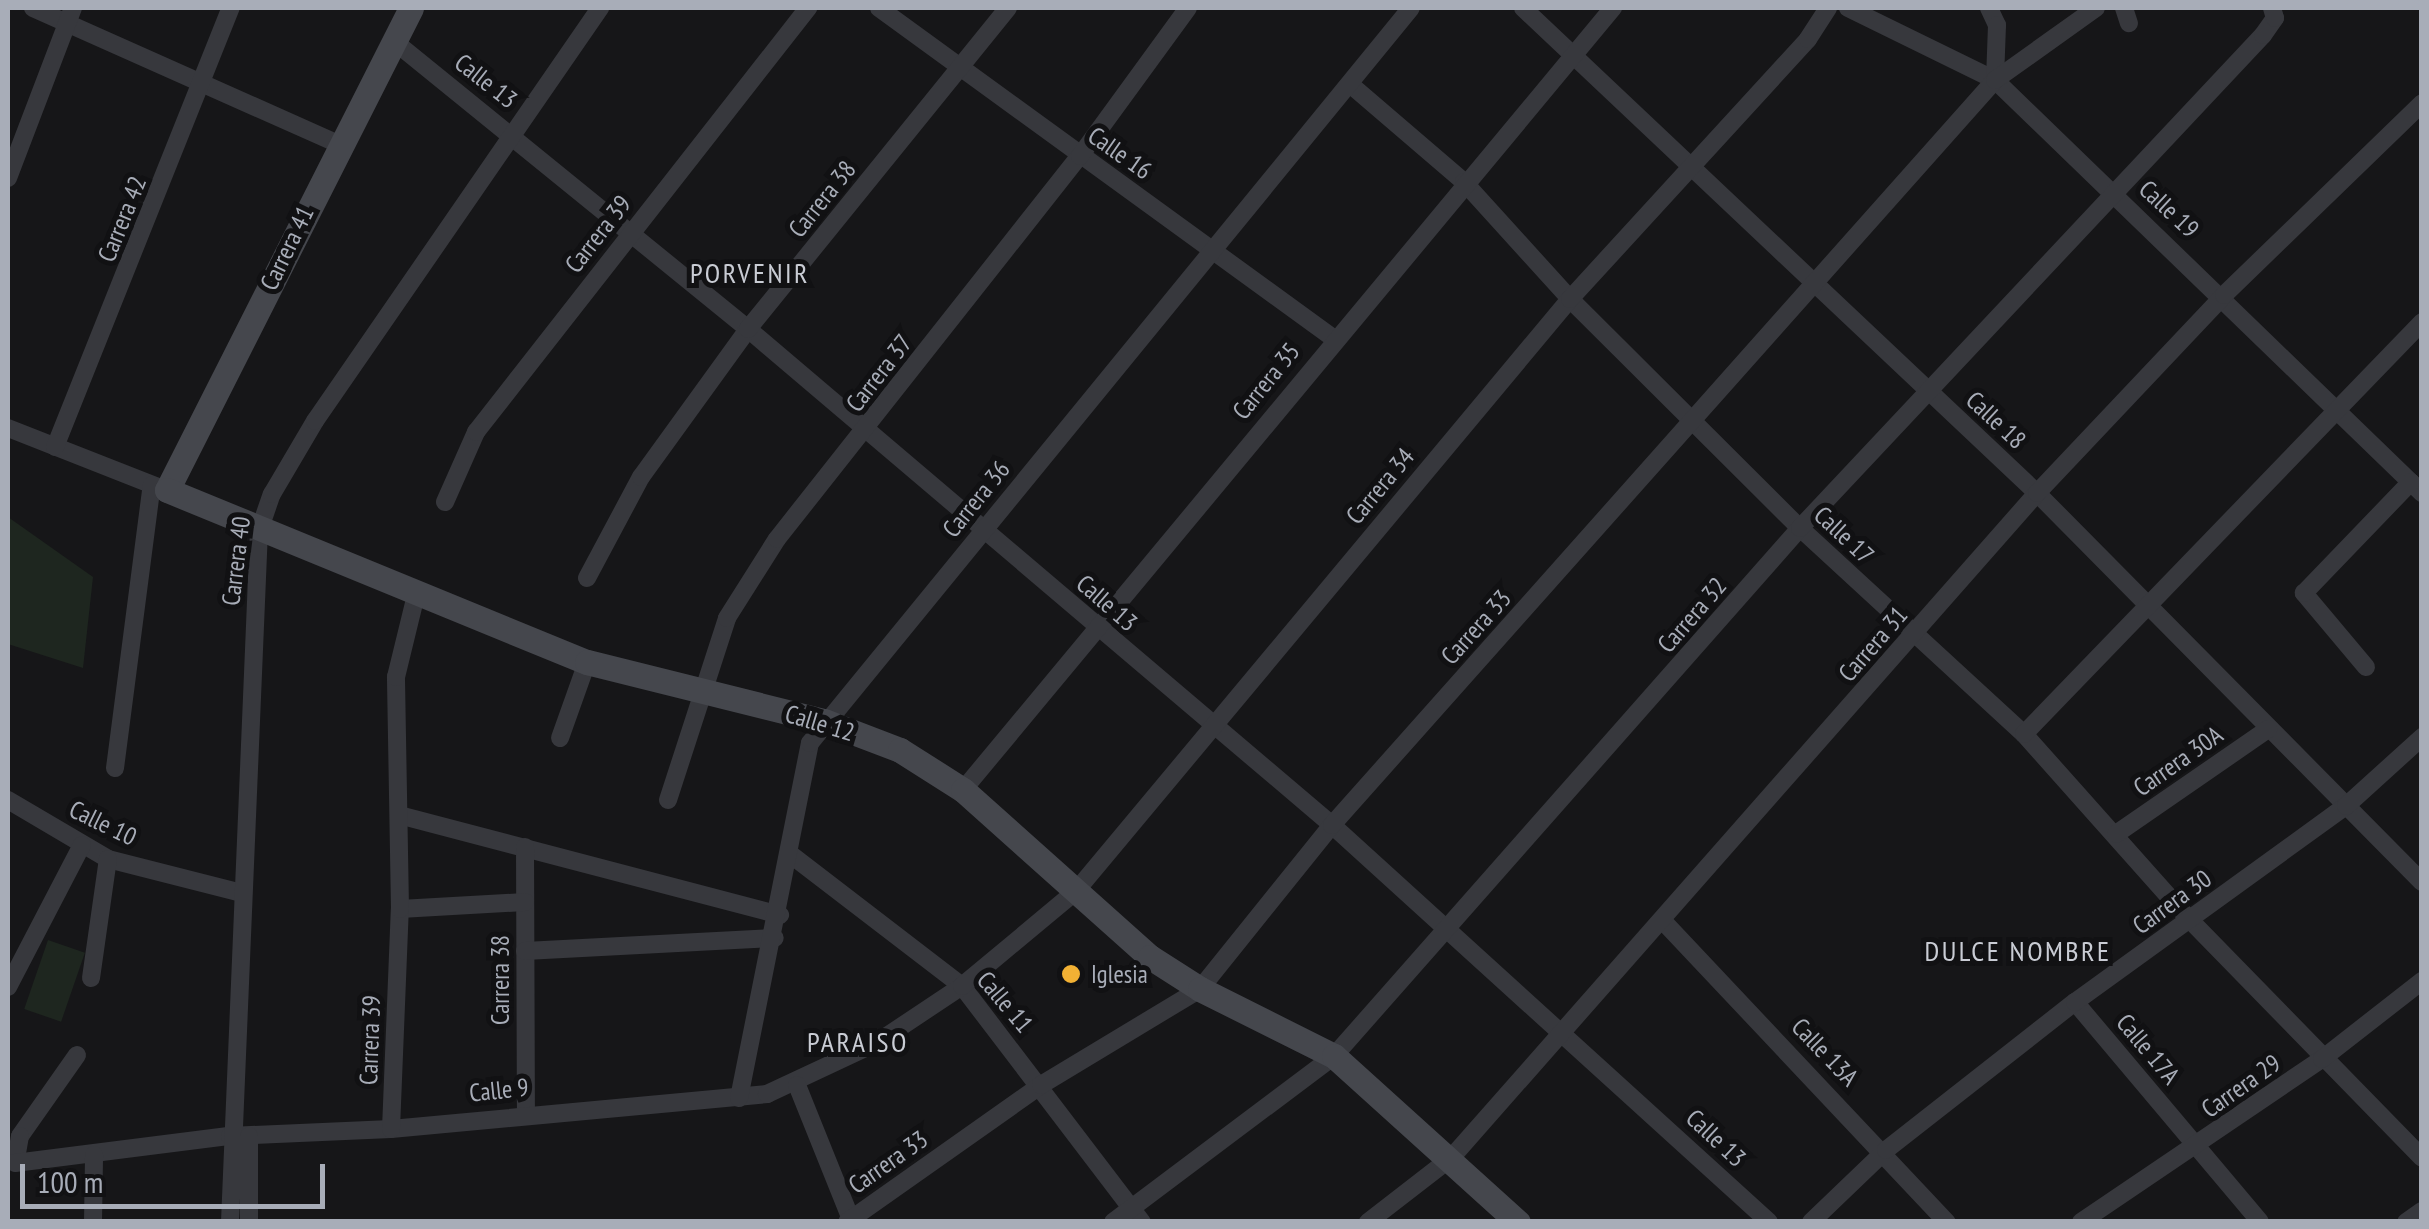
<!DOCTYPE html>
<style>
body{margin:0}
#map{position:relative;width:2429px;height:1229px;overflow:hidden;background:#161618;font-family:"PT Sans Narrow",sans-serif}
div>[style]{position:absolute}
.green>*{inset:0;background:#1e261f;transform-origin:0 0}
.street>*{height:18px;margin:-9px;padding:0 9px;transform-origin:9px;border-radius:9px;background:#37383d}
.secondary>*{height:25px;margin:-12.5px;padding:0 12.5px;transform-origin:12.5px;border-radius:12.5px;background:#45474d}
.dots>*{width:28px;height:28px;translate:-50% -50%;box-sizing:border-box;border:5px solid #111113;border-radius:50%}
span{translate:-50% -50%;white-space:nowrap;text-align:center;line-height:1.15;-webkit-text-stroke:10px #111113;paint-order:stroke}
.street-label{font-size:25px;color:#a8adb8}
.poi-label{font-size:25px;color:#a8adb8}
.left{translate:0 -50%;text-align:left}
.neighbourhood-label{font-size:28px;color:#c9ccd4;letter-spacing:2.5px}
.frame{position:absolute;inset:0;border:10px solid #a8adb8;pointer-events:none}
.scale{position:absolute;left:20px;top:1164px;width:305px;height:45px;box-sizing:border-box;border:5px solid #a8adb8;border-top:0;padding-left:12px;font-size:30px;line-height:35px;white-space:nowrap;color:#a8adb8;-webkit-text-stroke:8px #111113;paint-order:stroke}
</style>
<div id="map">
<div class="green">
<div style="clip-path:polygon(8px 517px,93px 577px,83px 668px,8px 644px)"></div>
<div style="left:48px;top:940px;width:39px;height:73px;rotate:19deg"></div>
</div>
<div class="street">
<div style="left:33px;top:8px;width:334px;rotate:24deg"></div>
<div style="left:879px;top:8px;width:561px;rotate:36.01deg"></div>
<div style="left:1523px;top:8px;width:707px;rotate:43.34deg"></div>
<div style="left:2037px;top:493px;width:547px;rotate:45.3deg"></div>
<div style="left:1848px;top:8px;width:164px;rotate:26.1deg"></div>
<div style="left:1995px;top:80px;width:594px;rotate:44.05deg"></div>
<div style="left:1989px;top:8px;width:19px;rotate:65deg"></div>
<div style="left:1997px;top:25px;width:55px;rotate:92.1deg"></div>
<div style="left:2124px;top:8px;width:16px;rotate:72deg"></div>
<div style="left:395px;top:42px;width:455px;rotate:39.1deg"></div>
<div style="left:748px;top:329px;width:766px;rotate:40.34deg"></div>
<div style="left:1332px;top:825px;width:590px;rotate:42.25deg"></div>
<div style="left:1351px;top:85px;width:149px;rotate:40.6deg"></div>
<div style="left:1464px;top:182px;width:158px;rotate:47.8deg"></div>
<div style="left:1570px;top:299px;width:325px;rotate:44.9deg"></div>
<div style="left:1800px;top:528px;width:304px;rotate:42.6deg"></div>
<div style="left:2024px;top:734px;width:249px;rotate:48.3deg"></div>
<div style="left:2190px;top:920px;width:332px;rotate:45.7deg"></div>
<div style="left:8px;top:178px;width:182px;rotate:-69.1deg"></div>
<div style="left:8px;top:428px;width:163px;rotate:21.5deg"></div>
<div style="left:55px;top:447px;width:473px;rotate:-68.2deg"></div>
<div style="left:445px;top:502px;width:77px;rotate:-66.1deg"></div>
<div style="left:476px;top:432px;width:539px;rotate:-51.94deg"></div>
<div style="left:587px;top:578px;width:115px;rotate:-61.9deg"></div>
<div style="left:641px;top:477px;width:183px;rotate:-54.1deg"></div>
<div style="left:748px;top:329px;width:413px;rotate:-51deg"></div>
<div style="left:2366px;top:667px;width:97px;rotate:-130deg"></div>
<div style="left:2304px;top:593px;width:154px;rotate:-46.1deg"></div>
<div style="left:2024px;top:734px;width:573px;rotate:-45.99deg"></div>
<div style="left:560px;top:738px;width:81px;rotate:-70.4deg"></div>
<div style="left:115px;top:768px;width:285px;rotate:-82.6deg"></div>
<div style="left:963px;top:790px;width:1017px;rotate:-50.27deg"></div>
<div style="left:8px;top:800px;width:116px;rotate:30.5deg"></div>
<div style="left:108px;top:859px;width:137px;rotate:14.3deg"></div>
<div style="left:668px;top:800px;width:191px;rotate:-72deg"></div>
<div style="left:727px;top:618px;width:93px;rotate:-57.7deg"></div>
<div style="left:777px;top:539px;width:488px;rotate:-51.7deg"></div>
<div style="left:1080px;top:156px;width:183px;rotate:-53.9deg"></div>
<div style="left:399px;top:815px;width:394px;rotate:14.7deg"></div>
<div style="left:2116px;top:834px;width:185px;rotate:-34.6deg"></div>
<div style="left:525px;top:847px;width:265px;rotate:89.8deg"></div>
<div style="left:790px;top:854px;width:217px;rotate:37.5deg"></div>
<div style="left:962px;top:986px;width:297px;rotate:52.7deg"></div>
<div style="left:400px;top:909px;width:125px;rotate:-3.2deg"></div>
<div style="left:1663px;top:921px;width:414px;rotate:46.7deg"></div>
<div style="left:525px;top:951px;width:250px;rotate:-3deg"></div>
<div style="left:91px;top:978px;width:120px;rotate:-81.9deg"></div>
<div style="left:8px;top:987px;width:160px;rotate:-62.5deg"></div>
<div style="left:2075px;top:1002px;width:287px;rotate:49.9deg"></div>
<div style="left:77px;top:1055px;width:99px;rotate:125.1deg"></div>
<div style="left:20px;top:1136px;width:27px;rotate:100deg"></div>
<div style="left:15px;top:1163px;width:217px;rotate:-7.2deg"></div>
<div style="left:230px;top:1136px;width:161px;rotate:-2.5deg"></div>
<div style="left:391px;top:1129px;width:378px;rotate:-5.3deg"></div>
<div style="left:767px;top:1094px;width:123px;rotate:-25.1deg"></div>
<div style="left:878px;top:1042px;width:101px;rotate:-33.7deg"></div>
<div style="left:962px;top:986px;width:148px;rotate:-39.8deg"></div>
<div style="left:1076px;top:891px;width:771px;rotate:-50.16deg"></div>
<div style="left:1570px;top:299px;width:352px;rotate:-47.5deg"></div>
<div style="left:1808px;top:39px;width:37px;rotate:-57deg"></div>
<div style="left:797px;top:1085px;width:144px;rotate:68.1deg"></div>
<div style="left:739px;top:1098px;width:362px;rotate:-78.7deg"></div>
<div style="left:810px;top:743px;width:949px;rotate:-50.73deg"></div>
<div style="left:391px;top:1129px;width:220px;rotate:-87.7deg"></div>
<div style="left:400px;top:909px;width:232px;rotate:-91deg"></div>
<div style="left:396px;top:677px;width:84px;rotate:-76.3deg"></div>
<div style="left:93px;top:1222px;width:67px;rotate:-89.1deg"></div>
<div style="left:230px;top:1222px;width:692px;rotate:-87.6deg"></div>
<div style="left:259px;top:531px;width:39px;rotate:-71deg"></div>
<div style="left:272px;top:494px;width:85px;rotate:-59.5deg"></div>
<div style="left:315px;top:421px;width:502px;rotate:-55.39deg"></div>
<div style="left:249px;top:1222px;width:86px;rotate:-90deg"></div>
<div style="left:847px;top:1222px;width:237px;rotate:-35.2deg"></div>
<div style="left:1041px;top:1085px;width:186px;rotate:-31.1deg"></div>
<div style="left:1200px;top:989px;width:211px;rotate:-51.2deg"></div>
<div style="left:1332px;top:825px;width:997px;rotate:-48.33deg"></div>
<div style="left:1995px;top:80px;width:124px;rotate:-35.5deg"></div>
<div style="left:1113px;top:1222px;width:276px;rotate:-36.9deg"></div>
<div style="left:1334px;top:1056px;width:704px;rotate:-48.57deg"></div>
<div style="left:1800px;top:528px;width:676px;rotate:-46.8deg"></div>
<div style="left:2263px;top:35px;width:21px;rotate:-55deg"></div>
<div style="left:2275px;top:18px;width:10px;rotate:-107deg"></div>
<div style="left:1368px;top:1222px;width:106px;rotate:-37.7deg"></div>
<div style="left:1452px;top:1157px;width:885px;rotate:-48.62deg"></div>
<div style="left:2037px;top:493px;width:272px;rotate:-46.6deg"></div>
<div style="left:2224px;top:295px;width:276px;rotate:-44.1deg"></div>
<div style="left:1811px;top:1222px;width:104px;rotate:-43.8deg"></div>
<div style="left:1886px;top:1150px;width:240px;rotate:-38.1deg"></div>
<div style="left:2075px;top:1002px;width:334px;rotate:-35.9deg"></div>
<div style="left:2346px;top:806px;width:103px;rotate:-42.2deg"></div>
<div style="left:2081px;top:1222px;width:291px;rotate:-34.1deg"></div>
<div style="left:2322px;top:1059px;width:127px;rotate:-38deg"></div>
<div style="left:2406px;top:1222px;width:19px;rotate:-35deg"></div>
</div>
<div class="secondary">
<div style="left:411px;top:8px;width:540px;rotate:116.85deg"></div>
<div style="left:167px;top:490px;width:454px;rotate:22.3deg"></div>
<div style="left:587px;top:662px;width:244px;rotate:14deg"></div>
<div style="left:824px;top:721px;width:81px;rotate:20.9deg"></div>
<div style="left:900px;top:750px;width:75px;rotate:32.4deg"></div>
<div style="left:963px;top:790px;width:251px;rotate:41.8deg"></div>
<div style="left:1150px;top:957px;width:59px;rotate:32.6deg"></div>
<div style="left:1200px;top:989px;width:150px;rotate:26.6deg"></div>
<div style="left:1334px;top:1056px;width:248px;rotate:42.1deg"></div>
</div>
<div class="dots">
<div style="left:1071px;top:974px;background:#f2b134"></div>
</div>
<div class="street-label">
<span style="left:486px;top:81px;rotate:38deg">Calle 13</span>
<span style="left:1120px;top:153px;rotate:35deg">Calle 16</span>
<span style="left:822px;top:199px;rotate:-51deg">Carrera 38</span>
<span style="left:2169px;top:209px;rotate:43deg">Calle 19</span>
<span style="left:122px;top:219px;rotate:-68deg">Carrera 42</span>
<span style="left:598px;top:234px;rotate:-52deg">Carrera 39</span>
<span style="left:287px;top:248px;rotate:-64deg">Carrera 41</span>
<span style="left:879px;top:373px;rotate:-52deg">Carrera 37</span>
<span style="left:1266px;top:381px;rotate:-51deg">Carrera 35</span>
<span style="left:1996px;top:420px;rotate:43deg">Calle 18</span>
<span style="left:1380px;top:486px;rotate:-50deg">Carrera 34</span>
<span style="left:976px;top:499px;rotate:-51deg">Carrera 36</span>
<span style="left:1844px;top:535px;rotate:43deg">Calle 17</span>
<span style="left:236px;top:561px;rotate:-83deg">Carrera 40</span>
<span style="left:1107px;top:603px;rotate:41deg">Calle 13</span>
<span style="left:1692px;top:615px;rotate:-49deg">Carrera 32</span>
<span style="left:1476px;top:627px;rotate:-48deg">Carrera 33</span>
<span style="left:1873px;top:644px;rotate:-49deg">Carrera 31</span>
<span style="left:820px;top:723px;rotate:17deg">Calle 12</span>
<span style="left:2178px;top:761px;rotate:-35deg">Carrera 30A</span>
<span style="left:103px;top:823px;rotate:26deg">Calle 10</span>
<span style="left:2172px;top:902px;rotate:-36deg">Carrera 30</span>
<span style="left:500px;top:980px;rotate:-90deg">Carrera 38</span>
<span style="left:1005px;top:1002px;rotate:50deg">Calle 11</span>
<span style="left:370px;top:1040px;rotate:-88deg">Carrera 39</span>
<span style="left:2148px;top:1049px;rotate:50deg">Calle 17A</span>
<span style="left:1825px;top:1052px;rotate:46deg">Calle 13A</span>
<span style="left:2241px;top:1086px;rotate:-35deg">Carrera 29</span>
<span style="left:499px;top:1090px;rotate:-6deg">Calle 9</span>
<span style="left:1716px;top:1138px;rotate:43deg">Calle 13</span>
<span style="left:888px;top:1162px;rotate:-35deg">Carrera 33</span>
</div>
<div class="poi-label">
<span class="left" style="left:1091px;top:974px">Iglesia</span>
</div>
<div class="neighbourhood-label">
<span style="left:750px;top:273px">PORVENIR</span>
<span style="left:2018px;top:951px">DULCE NOMBRE</span>
<span style="left:858px;top:1042px">PARAISO</span>
</div>
<div class="frame"></div>
<div class="scale">100 m</div>
</div>
